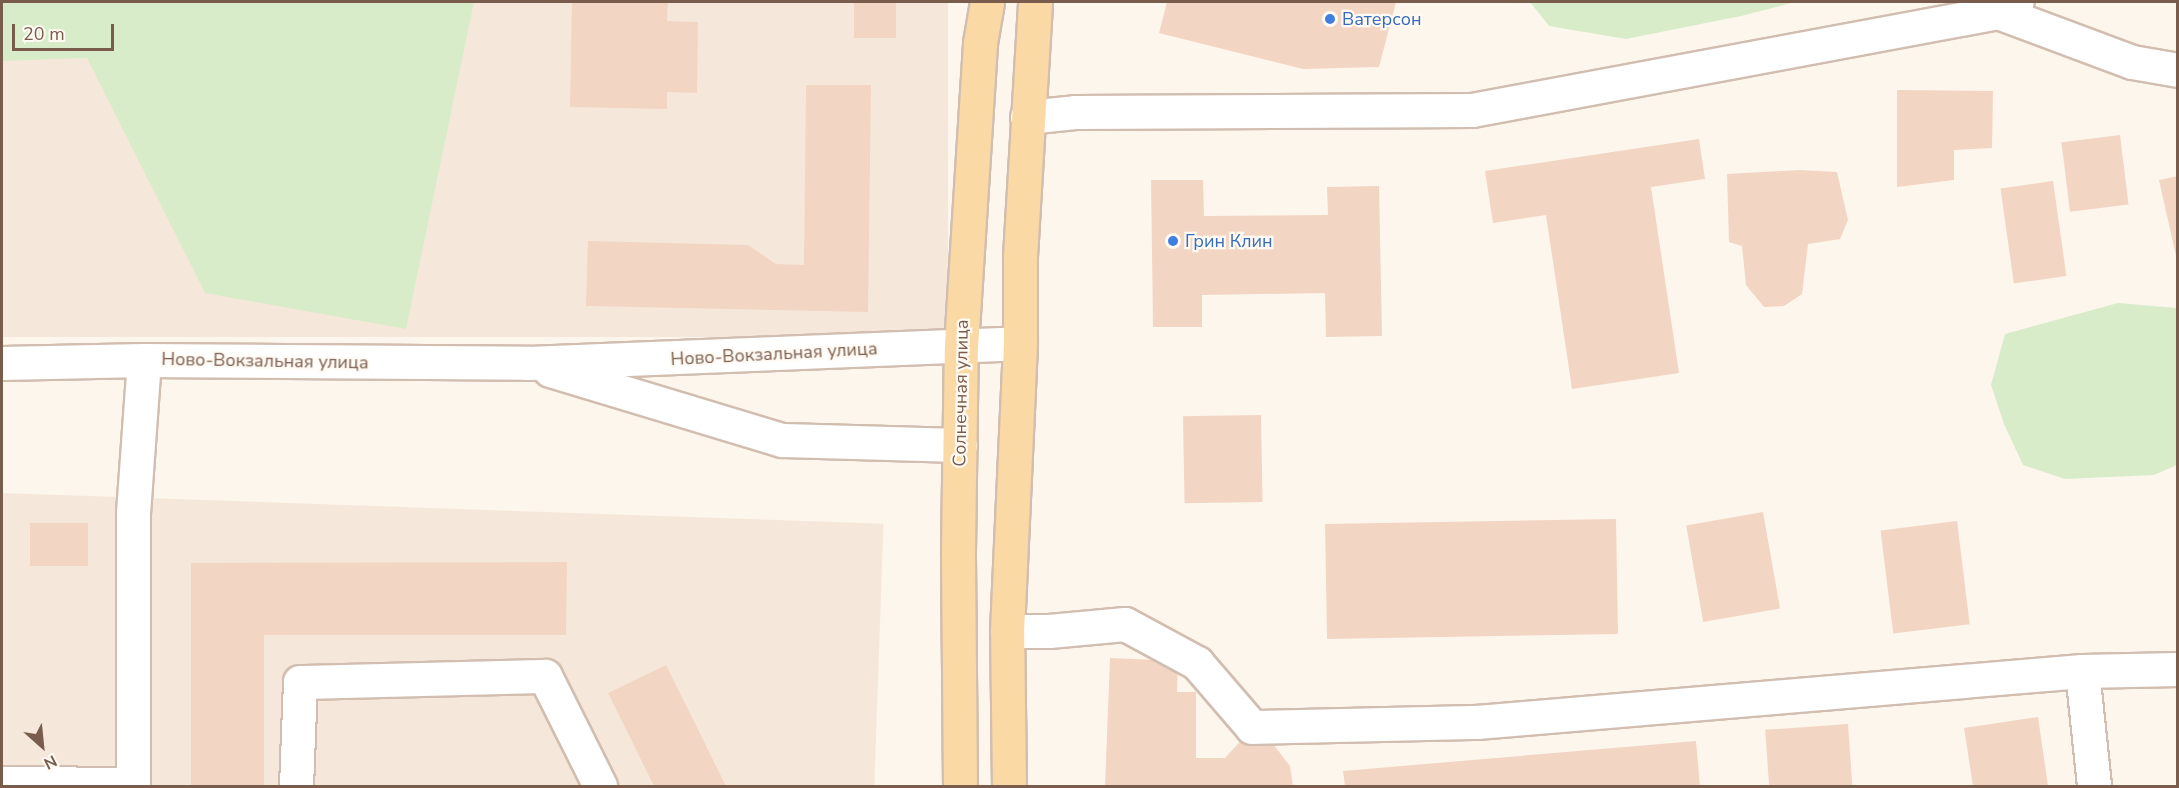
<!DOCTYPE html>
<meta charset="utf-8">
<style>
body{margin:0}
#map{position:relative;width:2179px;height:788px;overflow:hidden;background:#fdf6ec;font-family:"Nunito Sans",sans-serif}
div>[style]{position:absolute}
.residential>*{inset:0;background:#f5e8da;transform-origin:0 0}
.green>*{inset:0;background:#d8ecc9}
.building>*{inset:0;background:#f3d5c3;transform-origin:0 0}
.roads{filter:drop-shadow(2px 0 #d1beb0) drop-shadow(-2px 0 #d1beb0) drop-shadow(0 2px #d1beb0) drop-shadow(0 -2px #d1beb0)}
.minor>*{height:33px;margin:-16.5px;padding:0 16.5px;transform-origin:16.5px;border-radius:16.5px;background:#fff}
.major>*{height:33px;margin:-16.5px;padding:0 16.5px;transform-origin:16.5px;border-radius:16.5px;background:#fbd9a5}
.dots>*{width:16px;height:16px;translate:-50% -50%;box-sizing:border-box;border:3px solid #fffaf3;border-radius:50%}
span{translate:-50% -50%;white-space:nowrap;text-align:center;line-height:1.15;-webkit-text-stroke:4.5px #fffaf3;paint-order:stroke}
.shop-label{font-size:18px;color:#366cbe}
.left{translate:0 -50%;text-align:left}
.street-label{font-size:18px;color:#7a5c4d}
.frame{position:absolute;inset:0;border:3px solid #7a5c4d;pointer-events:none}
.north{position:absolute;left:12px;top:716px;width:60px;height:60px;-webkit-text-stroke:4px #fffaf3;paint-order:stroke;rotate:153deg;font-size:16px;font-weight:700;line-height:24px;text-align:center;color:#7a5c4d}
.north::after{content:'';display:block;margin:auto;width:21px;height:27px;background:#7a5c4d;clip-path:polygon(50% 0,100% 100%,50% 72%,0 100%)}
.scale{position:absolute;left:12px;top:24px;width:102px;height:27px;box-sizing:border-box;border:3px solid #7a5c4d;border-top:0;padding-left:8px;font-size:18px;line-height:21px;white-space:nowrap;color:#7a5c4d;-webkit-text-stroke:4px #fffaf3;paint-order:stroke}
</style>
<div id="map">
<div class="residential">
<div style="left:2px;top:2px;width:946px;height:335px"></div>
<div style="left:2px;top:493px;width:882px;height:293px;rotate:2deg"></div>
</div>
<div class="green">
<div style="clip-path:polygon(2px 2px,474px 2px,406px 329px,205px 293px,87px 58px,2px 61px)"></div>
<div style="clip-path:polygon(1530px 2px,1795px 2px,1741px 16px,1626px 39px,1549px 26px)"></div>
<div style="clip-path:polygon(2118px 303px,2177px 308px,2177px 465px,2154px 475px,2065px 479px,2023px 465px,2004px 424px,1991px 385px,2005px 334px)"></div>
</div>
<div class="building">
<div style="clip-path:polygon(572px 2px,668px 2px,667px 21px,698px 22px,697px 93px,667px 92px,667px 109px,570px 107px)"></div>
<div style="left:854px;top:2px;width:42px;height:36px"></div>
<div style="clip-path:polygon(1167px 2px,1396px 2px,1379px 67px,1303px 69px,1159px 33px)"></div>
<div style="clip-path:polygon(806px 85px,871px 85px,868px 312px,586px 306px,588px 241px,748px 245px,776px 264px,804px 265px)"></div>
<div style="clip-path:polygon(1897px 90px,1993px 91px,1992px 148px,1954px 150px,1954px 180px,1897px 187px)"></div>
<div style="left:2120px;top:135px;width:70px;height:59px;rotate:83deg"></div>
<div style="clip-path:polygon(1699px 139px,1705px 179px,1651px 187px,1679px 373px,1572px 389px,1546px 215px,1493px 223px,1485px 171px)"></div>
<div style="clip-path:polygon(1799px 170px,1837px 172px,1848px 220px,1840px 239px,1808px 244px,1802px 294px,1784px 306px,1764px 307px,1746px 285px,1742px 246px,1729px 242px,1727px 174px)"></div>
<div style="clip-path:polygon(2178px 176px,2178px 255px,2176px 256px,2159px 180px)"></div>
<div style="clip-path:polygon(1151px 180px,1203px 180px,1204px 216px,1328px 215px,1327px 187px,1379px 186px,1382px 336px,1326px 337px,1325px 293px,1202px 295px,1202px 327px,1153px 327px)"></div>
<div style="left:2053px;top:181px;width:96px;height:53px;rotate:82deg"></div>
<div style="left:1261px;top:415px;width:87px;height:78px;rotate:89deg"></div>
<div style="left:1763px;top:512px;width:98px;height:78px;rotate:80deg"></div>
<div style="left:1616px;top:519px;width:115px;height:291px;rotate:89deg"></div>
<div style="left:1957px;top:521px;width:104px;height:77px;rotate:83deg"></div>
<div style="left:30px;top:523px;width:58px;height:43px"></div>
<div style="clip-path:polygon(567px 562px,566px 635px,264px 635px,264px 786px,191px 786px,191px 563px)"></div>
<div style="clip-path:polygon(1110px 658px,1178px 661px,1177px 692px,1196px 692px,1196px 758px,1225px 758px,1247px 734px,1270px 740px,1290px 766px,1293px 786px,1105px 786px)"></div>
<div style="clip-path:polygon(666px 665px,726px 786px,654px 786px,608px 693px)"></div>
<div style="clip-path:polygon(2038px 717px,2048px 786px,1973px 786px,1964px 728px)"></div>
<div style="left:1848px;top:724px;width:62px;height:83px;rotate:86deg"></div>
<div style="clip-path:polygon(1696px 741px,1700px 786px,1345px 786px,1343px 771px)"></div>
</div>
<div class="roads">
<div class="minor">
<div style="left:1998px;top:12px;width:143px;rotate:20.5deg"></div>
<div style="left:2132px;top:62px;width:47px;rotate:9.9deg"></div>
<div style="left:1027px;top:117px;width:48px;rotate:-5.9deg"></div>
<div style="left:1075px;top:112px;width:397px;rotate:-0.3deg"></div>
<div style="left:1472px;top:110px;width:535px;rotate:-10.55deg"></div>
<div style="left:1998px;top:12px;width:21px;rotate:-28deg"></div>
<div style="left:2px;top:363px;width:142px;rotate:-1.2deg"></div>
<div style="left:144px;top:360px;width:384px;rotate:0.4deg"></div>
<div style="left:528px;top:363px;width:492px;rotate:-2.3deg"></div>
<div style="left:550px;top:370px;width:242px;rotate:16.8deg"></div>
<div style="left:782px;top:440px;width:178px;rotate:1.6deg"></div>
<div style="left:1007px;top:631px;width:42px"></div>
<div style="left:1049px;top:631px;width:76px;rotate:-5.3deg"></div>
<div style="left:1125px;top:624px;width:82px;rotate:28.4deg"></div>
<div style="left:1197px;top:663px;width:84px;rotate:49.3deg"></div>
<div style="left:1252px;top:727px;width:225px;rotate:-1.3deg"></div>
<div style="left:1477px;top:722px;width:607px;rotate:-4.82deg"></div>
<div style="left:2082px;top:671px;width:96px;rotate:-1.2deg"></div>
<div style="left:2082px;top:671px;width:116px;rotate:84deg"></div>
<div style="left:2px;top:783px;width:130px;rotate:0.4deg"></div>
<div style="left:133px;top:786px;width:273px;rotate:-90deg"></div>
<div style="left:133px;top:513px;width:153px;rotate:-85.9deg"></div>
<div style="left:296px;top:786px;width:104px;rotate:-87.8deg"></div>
<div style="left:300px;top:682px;width:245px;rotate:-1.4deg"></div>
<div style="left:545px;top:676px;width:123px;rotate:63.4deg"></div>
</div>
<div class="major">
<div style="left:960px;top:786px;width:235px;rotate:-90.5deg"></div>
<div style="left:958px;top:551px;width:205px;rotate:-89.2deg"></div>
<div style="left:961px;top:346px;width:304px;rotate:-86.4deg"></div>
<div style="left:980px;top:43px;width:42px;rotate:-80.3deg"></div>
<div style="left:1009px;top:786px;width:155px;rotate:-90.7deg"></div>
<div style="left:1007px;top:631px;width:288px;rotate:-87.4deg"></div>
<div style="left:1020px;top:343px;width:87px;rotate:-90deg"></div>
<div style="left:1020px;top:256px;width:254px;rotate:-86.6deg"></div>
</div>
</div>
<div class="dots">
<div style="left:1330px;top:19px;background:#3f7fe0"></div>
<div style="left:1173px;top:241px;background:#3f7fe0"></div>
</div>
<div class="shop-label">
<span class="left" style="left:1342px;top:19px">Ватерсон</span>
<span class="left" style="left:1185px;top:241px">Грин Клин</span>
</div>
<div class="street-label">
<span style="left:774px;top:354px;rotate:-3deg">Ново-Вокзальная улица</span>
<span style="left:265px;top:361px;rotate:1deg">Ново-Вокзальная улица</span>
<span style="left:961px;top:393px;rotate:-89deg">Солнечная улица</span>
</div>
<div class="frame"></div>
<div class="north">N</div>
<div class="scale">20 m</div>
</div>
